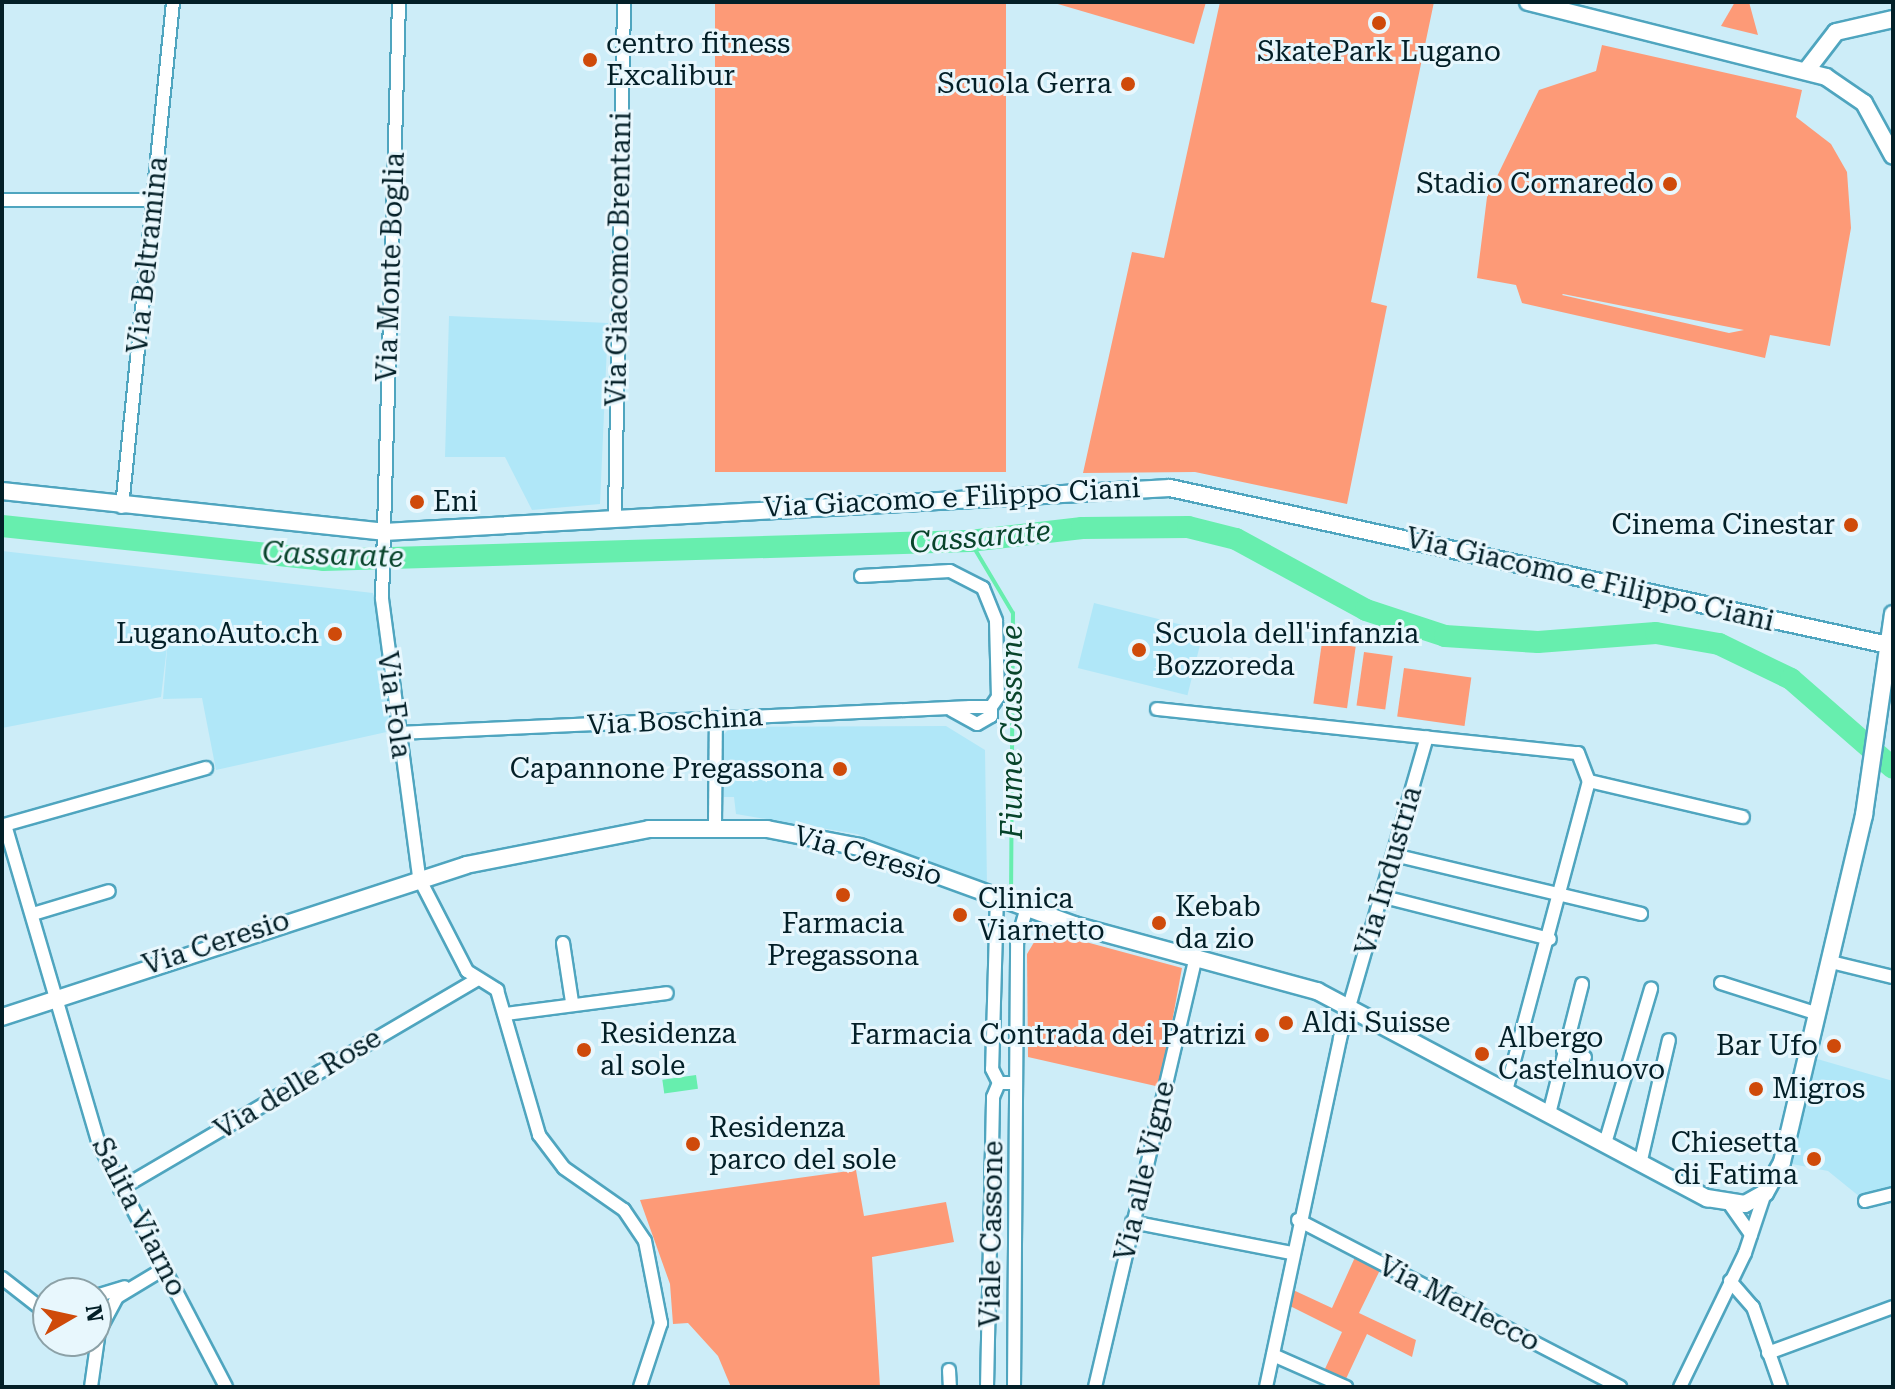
<!DOCTYPE html>
<style>
body{margin:0}
#map{position:relative;width:1895px;height:1389px;overflow:hidden;background:#cdedf8;font-family:"Roboto Serif",serif}
div>[style]{position:absolute}
.built>*{inset:0;background:#b0e7f8;transform-origin:0 0}
.green>*{inset:0;background:#fd9a77;transform-origin:0 0}
.water>*{inset:0;background:#67eeae;transform-origin:0 0}
.stream>*{height:4px;margin:-2px;padding:0 2px;transform-origin:2px;border-radius:2px;background:#67eeae}
.river>*{height:22px;margin:-11px;padding:0 11px;transform-origin:11px;border-radius:11px;background:#67eeae}
.roads{filter:drop-shadow(2px 0 #4fa5bf) drop-shadow(-2px 0 #4fa5bf) drop-shadow(0 2px #4fa5bf) drop-shadow(0 -2px #4fa5bf)}
.minor>*{height:12px;margin:-6px;padding:0 6px;transform-origin:6px;border-radius:6px;background:#fff}
.major>*{height:16px;margin:-8px;padding:0 8px;transform-origin:8px;border-radius:8px;background:#fff}
.dots>*{width:22px;height:22px;translate:-50% -50%;box-sizing:border-box;border:4px solid #e8f7fd;border-radius:50%}
span{translate:-50% -50%;white-space:nowrap;text-align:center;line-height:1.15;-webkit-text-stroke:6px #e8f7fd;paint-order:stroke}
.poi-label{font-size:28px;color:#031f27}
.left{translate:0 -50%;text-align:left}
.right{translate:-100% -50%;text-align:right}
.street-label{font-size:28px;color:#031f27}
.water-label{font-size:30px;color:#08442b;font-style:italic}
.frame{position:absolute;inset:0;border:4px solid #031f27;pointer-events:none}
.north{position:absolute;left:32px;top:1277px;width:80px;height:80px;box-sizing:border-box;background:#e8f7fd;border:2px solid #8ca1a7;border-radius:50%;rotate:81deg;font-size:22px;font-weight:700;line-height:32px;text-align:center;color:#031f27}
.north::after{content:'';display:block;margin:auto;width:28px;height:36px;background:#cf4a0a;clip-path:polygon(50% 0,100% 100%,50% 72%,0 100%)}
</style>
<div id="map">
<div class="built">
<div style="clip-path:polygon(449px 316px,608px 323px,600px 504px,532px 510px,505px 457px,445px 457px)"></div>
<div style="clip-path:polygon(2px 551px,373px 593px,391px 731px,216px 770px,202px 698px,163px 699px,168px 638px,161px 697px,2px 728px)"></div>
<div style="left:1094px;top:603px;width:113px;height:67px;rotate:14deg"></div>
<div style="clip-path:polygon(946px 726px,985px 750px,987px 885px,857px 834px,736px 814px,734px 797px,724px 797px,723px 735px,731px 727px)"></div>
<div style="clip-path:polygon(1807px 1056px,1893px 1081px,1893px 1194px,1865px 1201px,1828px 1171px,1782px 1162px)"></div>
</div>
<div class="green">
<div style="left:715px;top:2px;width:291px;height:470px"></div>
<div style="clip-path:polygon(1051px 2px,1206px 2px,1194px 44px)"></div>
<div style="clip-path:polygon(1220px 2px,1434px 2px,1371px 302px,1387px 306px,1347px 504px,1195px 472px,1083px 473px,1132px 252px,1164px 258px)"></div>
<div style="clip-path:polygon(1735px 2px,1749px 2px,1758px 35px,1721px 26px)"></div>
<div style="clip-path:polygon(evenodd,1602px 45px,1802px 90px,1796px 117px,1831px 144px,1847px 172px,1851px 228px,1830px 346px,1770px 335px,1765px 358px,1522px 303px,1516px 285px,1477px 278px,1487px 197px,1539px 90px,1596px 71px,1602px 45px,1562px 295px,1563px 294px,1744px 330px,1729px 333px,1562px 295px)"></div>
<div style="left:1322px;top:642px;width:34px;height:62px;rotate:8deg"></div>
<div style="left:1364px;top:652px;width:29px;height:54px;rotate:8deg"></div>
<div style="left:1404px;top:668px;width:68px;height:49px;rotate:8deg"></div>
<div style="clip-path:polygon(1049px 932px,1182px 968px,1160px 1087px,1028px 1057px,1027px 954px,1039px 934px)"></div>
<div style="clip-path:polygon(856px 1170px,864px 1216px,946px 1202px,954px 1242px,872px 1257px,880px 1387px,731px 1387px,718px 1356px,688px 1323px,673px 1324px,670px 1284px,640px 1200px)"></div>
<div style="clip-path:polygon(1356px 1255px,1381px 1268px,1359px 1313px,1416px 1340px,1412px 1357px,1367px 1334px,1345px 1381px,1324px 1371px,1342px 1332px,1288px 1305px,1291px 1289px,1332px 1308px)"></div>
</div>
<div class="water">
<div style="left:696px;top:1075px;width:14px;height:34px;rotate:82deg"></div>
</div>
<div class="stream">
<div style="left:970px;top:541px;width:84px;rotate:59.2deg"></div>
<div style="left:1013px;top:613px;width:274px;rotate:90.4deg"></div>
</div>
<div class="river">
<div style="left:2px;top:526px;width:323px;rotate:6deg"></div>
<div style="left:323px;top:560px;width:647px;rotate:-1.68deg"></div>
<div style="left:970px;top:541px;width:113px;rotate:-6.6deg"></div>
<div style="left:1082px;top:528px;width:106px;rotate:-0.5deg"></div>
<div style="left:1188px;top:527px;width:49px;rotate:14deg"></div>
<div style="left:1236px;top:539px;width:148px;rotate:28.6deg"></div>
<div style="left:1366px;top:610px;width:83px;rotate:18.2deg"></div>
<div style="left:1445px;top:636px;width:93px;rotate:3.7deg"></div>
<div style="left:1538px;top:642px;width:118px;rotate:-4.4deg"></div>
<div style="left:1656px;top:633px;width:64px;rotate:9.9deg"></div>
<div style="left:1719px;top:644px;width:80px;rotate:25.9deg"></div>
<div style="left:1791px;top:679px;width:135px;rotate:41.1deg"></div>
</div>
<div class="roads">
<div class="minor">
<div style="left:399px;top:2px;width:597px;rotate:91.63deg"></div>
<div style="left:382px;top:599px;width:281px;rotate:82.4deg"></div>
<div style="left:419px;top:878px;width:105px;rotate:62.7deg"></div>
<div style="left:467px;top:971px;width:36px;rotate:32deg"></div>
<div style="left:497px;top:990px;width:151px;rotate:73.8deg"></div>
<div style="left:539px;top:1135px;width:41px;rotate:52.9deg"></div>
<div style="left:564px;top:1168px;width:73px;rotate:35deg"></div>
<div style="left:624px;top:1210px;width:37px;rotate:56deg"></div>
<div style="left:645px;top:1241px;width:84px;rotate:79deg"></div>
<div style="left:661px;top:1323px;width:67px;rotate:108.2deg"></div>
<div style="left:2px;top:200px;width:152px"></div>
<div style="left:122px;top:507px;width:508px;rotate:-84.23deg"></div>
<div style="left:615px;top:516px;width:514px;rotate:-89deg"></div>
<div style="left:861px;top:576px;width:89px;rotate:-3.2deg"></div>
<div style="left:950px;top:571px;width:37px;rotate:27deg"></div>
<div style="left:983px;top:588px;width:35px;rotate:68deg"></div>
<div style="left:996px;top:621px;width:76px;rotate:88.5deg"></div>
<div style="left:998px;top:697px;width:12px;rotate:125deg"></div>
<div style="left:1157px;top:709px;width:423px;rotate:6deg"></div>
<div style="left:1578px;top:753px;width:30px;rotate:69deg"></div>
<div style="left:1589px;top:781px;width:317px;rotate:105deg"></div>
<div style="left:398px;top:733px;width:573px;rotate:-2.6deg"></div>
<div style="left:970px;top:707px;width:21px"></div>
<div style="left:991px;top:707px;width:9px;rotate:90deg"></div>
<div style="left:991px;top:716px;width:16px;rotate:150deg"></div>
<div style="left:977px;top:724px;width:29px;rotate:-151deg"></div>
<div style="left:206px;top:768px;width:209px;rotate:164.2deg"></div>
<div style="left:5px;top:825px;width:333px;rotate:73.6deg"></div>
<div style="left:99px;top:1144px;width:274px;rotate:62.4deg"></div>
<div style="left:1589px;top:781px;width:158px;rotate:13.2deg"></div>
<div style="left:715px;top:824px;width:105px;rotate:-89.5deg"></div>
<div style="left:1394px;top:855px;width:254px;rotate:13.4deg"></div>
<div style="left:997px;top:894px;width:175px;rotate:91.6deg"></div>
<div style="left:992px;top:1069px;width:16px;rotate:63deg"></div>
<div style="left:1384px;top:897px;width:171px;rotate:14.2deg"></div>
<div style="left:33px;top:914px;width:79px;rotate:-16.8deg"></div>
<div style="left:563px;top:943px;width:60px;rotate:81.3deg"></div>
<div style="left:1831px;top:962px;width:64px;rotate:13.6deg"></div>
<div style="left:1721px;top:983px;width:102px;rotate:17.7deg"></div>
<div style="left:506px;top:1014px;width:162px;rotate:-7.4deg"></div>
<div style="left:1563px;top:1050px;width:23px;rotate:18deg"></div>
<div style="left:1550px;top:1110px;width:130px;rotate:-75.7deg"></div>
<div style="left:1606px;top:1140px;width:158px;rotate:-73.4deg"></div>
<div style="left:1641px;top:1160px;width:123px;rotate:-76.9deg"></div>
<div style="left:120px;top:1189px;width:413px;rotate:-30.4deg"></div>
<div style="left:1865px;top:1201px;width:29px;rotate:-14deg"></div>
<div style="left:1731px;top:1206px;width:35px;rotate:55deg"></div>
<div style="left:1298px;top:1220px;width:363px;rotate:27.4deg"></div>
<div style="left:1132px;top:1222px;width:163px;rotate:11deg"></div>
<div style="left:2px;top:1278px;width:58px;rotate:38deg"></div>
<div style="left:1730px;top:1281px;width:35px;rotate:49deg"></div>
<div style="left:1753px;top:1307px;width:85px;rotate:70.7deg"></div>
<div style="left:96px;top:1296px;width:30px;rotate:-17deg"></div>
<div style="left:1768px;top:1353px;width:133px;rotate:-20.2deg"></div>
<div style="left:1273px;top:1355px;width:80px;rotate:23.7deg"></div>
<div style="left:949px;top:1370px;width:17px;rotate:87deg"></div>
<div style="left:91px;top:1387px;width:57px;rotate:-81.9deg"></div>
<div style="left:99px;top:1331px;width:38px;rotate:-62deg"></div>
<div style="left:117px;top:1297px;width:56px;rotate:-31.1deg"></div>
<div style="left:987px;top:1387px;width:290px;rotate:-88.8deg"></div>
<div style="left:993px;top:1097px;width:15px;rotate:-67deg"></div>
<div style="left:999px;top:1083px;width:17px"></div>
<div style="left:1014px;top:1387px;width:445px;rotate:-89.6deg"></div>
<div style="left:1017px;top:942px;width:36px;rotate:-74deg"></div>
<div style="left:1095px;top:1387px;width:443px;rotate:-76.8deg"></div>
<div style="left:1266px;top:1387px;width:357px;rotate:-78deg"></div>
<div style="left:1340px;top:1038px;width:313px;rotate:-73.9deg"></div>
<div style="left:1680px;top:1387px;width:149px;rotate:-64.1deg"></div>
<div style="left:1745px;top:1253px;width:63px;rotate:-71.6deg"></div>
</div>
<div class="major">
<div style="left:1528px;top:2px;width:307px;rotate:14.1deg"></div>
<div style="left:1826px;top:77px;width:46px;rotate:34.4deg"></div>
<div style="left:1864px;top:103px;width:60px;rotate:61.3deg"></div>
<div style="left:1806px;top:71px;width:49px;rotate:-52.4deg"></div>
<div style="left:1836px;top:32px;width:58px;rotate:-12.8deg"></div>
<div style="left:2px;top:491px;width:384px;rotate:6.1deg"></div>
<div style="left:384px;top:532px;width:787px;rotate:-3.2deg"></div>
<div style="left:1170px;top:488px;width:735px;rotate:12.33deg"></div>
<div style="left:2px;top:1017px;width:488px;rotate:-18.1deg"></div>
<div style="left:466px;top:865px;width:187px;rotate:-11.1deg"></div>
<div style="left:649px;top:829px;width:118px"></div>
<div style="left:767px;top:829px;width:95px;rotate:11deg"></div>
<div style="left:860px;top:847px;width:228px;rotate:20deg"></div>
<div style="left:1074px;top:925px;width:252px;rotate:15.2deg"></div>
<div style="left:1317px;top:991px;width:442px;rotate:28deg"></div>
<div style="left:1707px;top:1198px;width:38px;rotate:9deg"></div>
<div style="left:1745px;top:1204px;width:23px;rotate:-29deg"></div>
<div style="left:1765px;top:1193px;width:35px;rotate:-61deg"></div>
<div style="left:1782px;top:1162px;width:357px;rotate:-76.7deg"></div>
<div style="left:1864px;top:815px;width:203px;rotate:-81.8deg"></div>
</div>
</div>
<div class="dots">
<div style="left:1379px;top:23px;background:#cf4a0a"></div>
<div style="left:590px;top:60px;background:#cf4a0a"></div>
<div style="left:1128px;top:84px;background:#cf4a0a"></div>
<div style="left:1670px;top:184px;background:#cf4a0a"></div>
<div style="left:417px;top:502px;background:#cf4a0a"></div>
<div style="left:1851px;top:525px;background:#cf4a0a"></div>
<div style="left:335px;top:634px;background:#cf4a0a"></div>
<div style="left:1139px;top:650px;background:#cf4a0a"></div>
<div style="left:840px;top:769px;background:#cf4a0a"></div>
<div style="left:843px;top:895px;background:#cf4a0a"></div>
<div style="left:960px;top:915px;background:#cf4a0a"></div>
<div style="left:1159px;top:923px;background:#cf4a0a"></div>
<div style="left:1286px;top:1023px;background:#cf4a0a"></div>
<div style="left:1262px;top:1035px;background:#cf4a0a"></div>
<div style="left:1834px;top:1046px;background:#cf4a0a"></div>
<div style="left:584px;top:1050px;background:#cf4a0a"></div>
<div style="left:1482px;top:1054px;background:#cf4a0a"></div>
<div style="left:1756px;top:1089px;background:#cf4a0a"></div>
<div style="left:693px;top:1144px;background:#cf4a0a"></div>
<div style="left:1814px;top:1159px;background:#cf4a0a"></div>
</div>
<div class="poi-label">
<span class="left" style="left:606px;top:60px">centro fitness<br>Excalibur</span>
<span style="left:1379px;top:52px">SkatePark Lugano</span>
<span class="right" style="left:1112px;top:84px">Scuola Gerra</span>
<span class="right" style="left:1654px;top:184px">Stadio Cornaredo</span>
<span class="left" style="left:433px;top:502px">Eni</span>
<span class="right" style="left:1835px;top:525px">Cinema Cinestar</span>
<span class="right" style="left:319px;top:634px">LuganoAuto.ch</span>
<span class="left" style="left:1155px;top:650px">Scuola dell'infanzia<br>Bozzoreda</span>
<span class="right" style="left:824px;top:769px">Capannone Pregassona</span>
<span class="left" style="left:978px;top:915px">Clinica<br>Viarnetto</span>
<span class="left" style="left:1175px;top:923px">Kebab<br>da zio</span>
<span style="left:843px;top:940px">Farmacia<br>Pregassona</span>
<span class="left" style="left:1302px;top:1023px">Aldi Suisse</span>
<span class="left" style="left:600px;top:1050px">Residenza<br>al sole</span>
<span class="right" style="left:1246px;top:1035px">Farmacia Contrada dei Patrizi</span>
<span class="left" style="left:1498px;top:1054px">Albergo<br>Castelnuovo</span>
<span class="right" style="left:1818px;top:1046px">Bar Ufo</span>
<span class="left" style="left:1772px;top:1089px">Migros</span>
<span class="left" style="left:709px;top:1144px">Residenza<br>parco del sole</span>
<span class="right" style="left:1798px;top:1159px">Chiesetta<br>di Fatima</span>
</div>
<div class="street-label">
<span style="left:148px;top:255px;rotate:-84deg">Via Beltramina</span>
<span style="left:619px;top:259px;rotate:-89deg">Via Giacomo Brentani</span>
<span style="left:391px;top:267px;rotate:-88deg">Via Monte Boglia</span>
<span style="left:952px;top:498px;rotate:-3deg">Via Giacomo e Filippo Ciani</span>
<span style="left:1590px;top:580px;rotate:13deg">Via Giacomo e Filippo Ciani</span>
<span style="left:394px;top:705px;rotate:82deg">Via Fola</span>
<span style="left:675px;top:721px;rotate:-3deg">Via Boschina</span>
<span style="left:868px;top:856px;rotate:16deg">Via Ceresio</span>
<span style="left:1389px;top:871px;rotate:-74deg">Via Industria</span>
<span style="left:216px;top:943px;rotate:-18deg">Via Ceresio</span>
<span style="left:298px;top:1084px;rotate:-31deg">Via delle Rose</span>
<span style="left:1145px;top:1171px;rotate:-77deg">Via alle Vigne</span>
<span style="left:139px;top:1217px;rotate:63deg">Salita Viarno</span>
<span style="left:992px;top:1234px;rotate:-89deg">Viale Cassone</span>
<span style="left:1459px;top:1304px;rotate:27deg">Via Merlecco</span>
</div>
<div class="water-label">
<span style="left:980px;top:537px;rotate:-5deg">Cassarate</span>
<span style="left:333px;top:555px;rotate:2deg">Cassarate</span>
<span style="left:1012px;top:732px;rotate:-90deg">Fiume Cassone</span>
</div>
<div class="frame"></div>
<div class="north">N</div>
</div>
